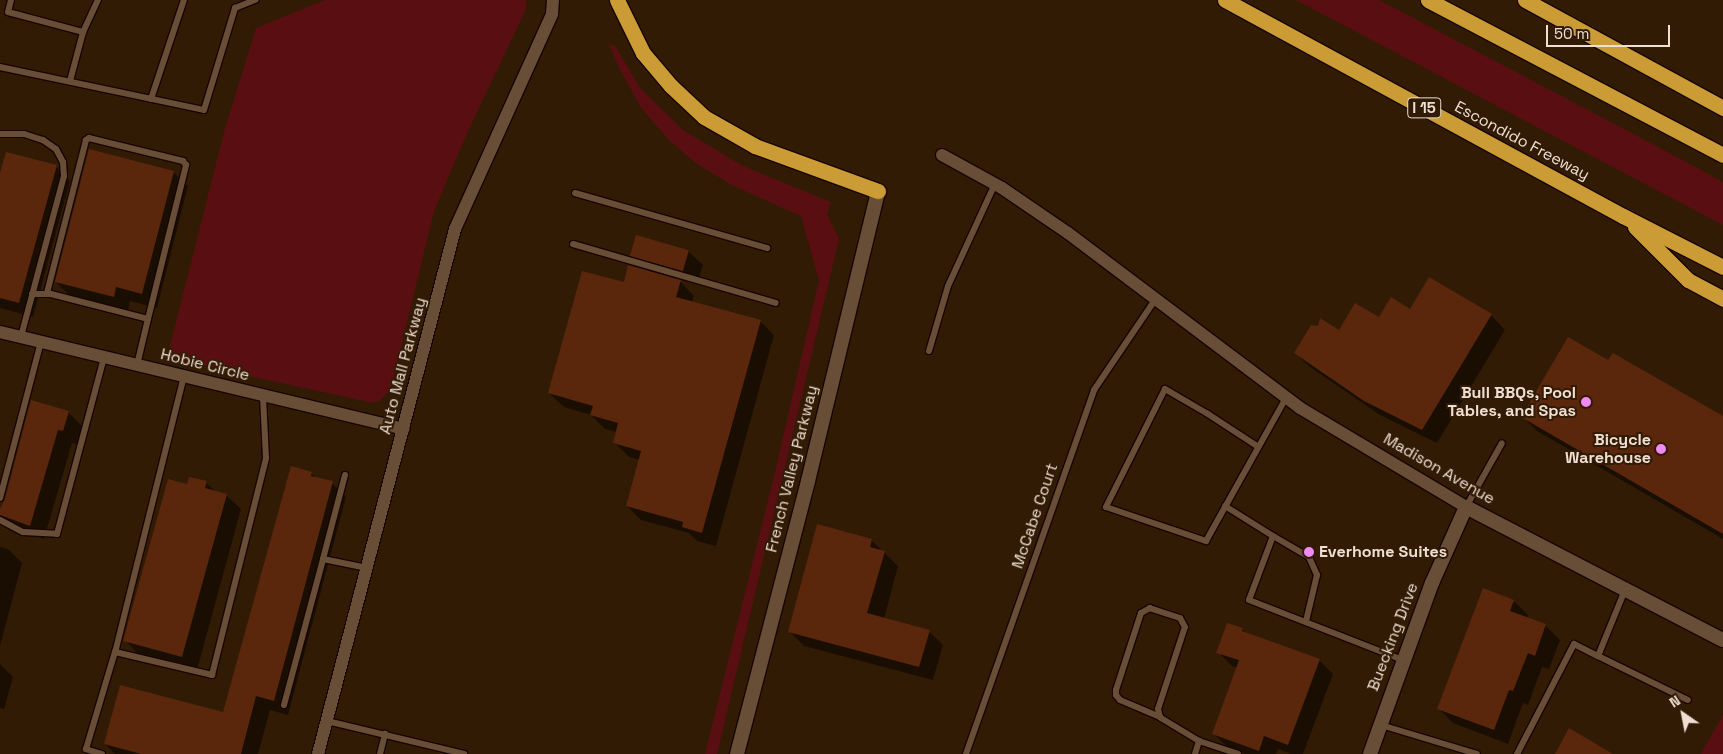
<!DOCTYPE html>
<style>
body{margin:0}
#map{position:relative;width:1723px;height:754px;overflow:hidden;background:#321b05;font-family:"Space Grotesk",sans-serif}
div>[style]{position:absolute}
.green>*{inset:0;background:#590f12}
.shadow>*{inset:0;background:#0007}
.building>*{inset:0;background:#5a260c;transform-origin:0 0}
.roads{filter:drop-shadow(1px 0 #180500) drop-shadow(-1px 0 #180500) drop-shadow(0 1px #180500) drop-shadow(0 -1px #180500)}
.service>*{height:6px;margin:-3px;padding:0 3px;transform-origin:3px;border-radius:3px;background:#684e37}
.minor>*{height:12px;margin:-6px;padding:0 6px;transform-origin:6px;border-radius:6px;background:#684e37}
.tertiary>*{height:14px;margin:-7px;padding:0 7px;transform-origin:7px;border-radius:7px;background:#684e37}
.secondary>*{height:14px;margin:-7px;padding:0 7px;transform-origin:7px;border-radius:7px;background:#684e37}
.motorway>*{height:15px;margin:-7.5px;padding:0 7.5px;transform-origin:7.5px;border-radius:7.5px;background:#cb9c35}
.dots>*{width:14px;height:14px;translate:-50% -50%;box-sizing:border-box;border:2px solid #321b05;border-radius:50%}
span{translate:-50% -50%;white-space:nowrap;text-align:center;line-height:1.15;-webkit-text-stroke:4px #321b05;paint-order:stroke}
.shield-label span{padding:1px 4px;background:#321b05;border:1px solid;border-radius:4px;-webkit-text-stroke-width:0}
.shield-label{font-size:15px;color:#efdfd2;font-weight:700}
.street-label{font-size:16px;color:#efdfd2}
.poi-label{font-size:16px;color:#efdfd2;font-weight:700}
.right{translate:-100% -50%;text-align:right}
.left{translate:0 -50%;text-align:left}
.north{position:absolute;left:1658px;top:689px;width:50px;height:50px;-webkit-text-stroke:4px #321b05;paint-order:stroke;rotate:327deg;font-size:14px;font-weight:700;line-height:20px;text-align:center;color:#efdfd2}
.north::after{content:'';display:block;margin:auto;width:18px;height:22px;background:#efdfd2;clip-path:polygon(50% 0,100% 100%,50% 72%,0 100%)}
.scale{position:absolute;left:1546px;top:25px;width:124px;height:22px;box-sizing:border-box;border:2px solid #efdfd2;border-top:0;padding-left:6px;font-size:15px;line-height:18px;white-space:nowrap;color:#efdfd2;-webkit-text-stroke:4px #321b05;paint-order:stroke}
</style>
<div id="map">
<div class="green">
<div style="clip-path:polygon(325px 0,526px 0,526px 9px,468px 131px,434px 211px,392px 384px,389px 391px,379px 401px,369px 402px,167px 358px,224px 132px,256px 28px)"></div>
<div style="clip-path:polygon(1296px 0,1379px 0,1628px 131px,1723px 182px,1723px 225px)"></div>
<div style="clip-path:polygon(609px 44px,615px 46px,641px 89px,683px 130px,741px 165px,831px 202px,827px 214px,839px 239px,717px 754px,705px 754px,775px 472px,819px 280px,801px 216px,732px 185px,697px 164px,669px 140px,642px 109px,618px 66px)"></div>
<div style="clip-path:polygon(1723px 715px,1723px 754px,1701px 754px)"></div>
</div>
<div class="shadow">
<div style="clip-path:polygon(56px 166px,70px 181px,33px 317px,0 308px,0 178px)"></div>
<div style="clip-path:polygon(173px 172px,188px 186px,157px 308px,130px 301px,128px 311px,70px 296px,56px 282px)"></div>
<div style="clip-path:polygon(688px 251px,703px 265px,697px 284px,677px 278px,694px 296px,692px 302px,760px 321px,774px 335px,716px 546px,697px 541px,689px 533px,641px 520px,627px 506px,640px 460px,629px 457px,614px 442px,617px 432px,605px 429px,591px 415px,564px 407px,549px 393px,624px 283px,650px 273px,632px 255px)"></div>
<div style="clip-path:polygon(1411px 310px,1491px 315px,1505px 330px,1437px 443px,1380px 415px,1310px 367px,1295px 353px,1339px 332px)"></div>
<div style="clip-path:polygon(1609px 362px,1723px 418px,1723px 539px,1537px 431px,1523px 417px)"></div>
<div style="clip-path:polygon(68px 412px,82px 426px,77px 444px,72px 443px,44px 539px,14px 529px,0 514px)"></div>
<div style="clip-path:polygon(311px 473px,317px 479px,332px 483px,346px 497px,288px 715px,270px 710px,258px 754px,115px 754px,105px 744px,224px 713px)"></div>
<div style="clip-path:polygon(206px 483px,216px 492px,226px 495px,241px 509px,197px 670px,139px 655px,125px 640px,188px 486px)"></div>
<div style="clip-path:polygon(871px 540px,898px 566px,884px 619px,929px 631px,943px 645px,933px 680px,804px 646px,789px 631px)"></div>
<div style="clip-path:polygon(0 547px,8px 549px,22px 563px,0 646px)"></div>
<div style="clip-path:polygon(1514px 601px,1528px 615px,1527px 619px,1546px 626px,1560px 640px,1549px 669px,1542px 667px,1528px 705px,1523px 703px,1508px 744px,1453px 723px,1439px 709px)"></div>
<div style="clip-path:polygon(1242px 629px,1247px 634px,1319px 660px,1333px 674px,1303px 754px,1291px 754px,1278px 749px,1276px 754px,1245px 754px,1227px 747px,1213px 733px,1237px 668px,1232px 666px,1218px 652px)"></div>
<div style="clip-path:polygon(0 664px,13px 677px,4px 709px,0 708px)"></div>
</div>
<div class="building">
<div style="clip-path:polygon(89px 149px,174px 171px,142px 294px,116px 287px,114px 297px,55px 282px)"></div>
<div style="clip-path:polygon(6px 152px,57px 165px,19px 303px,0 298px,0 173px)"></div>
<div style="left:636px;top:235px;width:55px;height:22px;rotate:16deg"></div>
<div style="clip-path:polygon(628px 265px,681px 280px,676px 297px,761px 320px,702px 533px,682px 527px,683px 522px,626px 506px,641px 451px,613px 443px,618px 423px,590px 415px,593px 406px,548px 393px,582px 271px,624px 282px)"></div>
<div style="clip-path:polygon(1429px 277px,1492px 314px,1422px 430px,1364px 401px,1294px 353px,1311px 325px,1318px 326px,1320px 318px,1339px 330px,1355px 303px,1379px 317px,1391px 297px,1410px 309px)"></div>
<div style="clip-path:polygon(1568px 337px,1608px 360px,1613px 353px,1723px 416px,1723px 534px,1521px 417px)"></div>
<div style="clip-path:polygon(31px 400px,69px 411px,63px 431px,58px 430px,30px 526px,0 515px,0 509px,5px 499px)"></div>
<div style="clip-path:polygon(291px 466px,312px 472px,311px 476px,333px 481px,274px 701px,256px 696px,241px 754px,141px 754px,104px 744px,120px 685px,223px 712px)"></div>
<div style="clip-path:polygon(189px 477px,207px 481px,205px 488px,227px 494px,182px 657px,123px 641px,168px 479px,187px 484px)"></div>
<div style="clip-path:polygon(817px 524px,872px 539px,870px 547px,885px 551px,867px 613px,930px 630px,919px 667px,788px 632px)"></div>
<div style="clip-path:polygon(1483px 588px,1514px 600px,1510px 611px,1546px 624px,1535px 656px,1528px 653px,1513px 691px,1509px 690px,1494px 730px,1437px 709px)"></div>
<div style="clip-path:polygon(1227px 623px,1243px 628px,1242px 631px,1320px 659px,1288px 745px,1264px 736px,1259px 751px,1212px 734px,1239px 660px,1216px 653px)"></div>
<div style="clip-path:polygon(1569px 728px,1613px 754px,1555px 754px)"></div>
</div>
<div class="roads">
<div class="service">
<div style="left:11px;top:0;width:12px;rotate:104deg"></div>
<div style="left:8px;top:12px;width:78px;rotate:14.9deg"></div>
<div style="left:0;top:67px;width:208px;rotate:11.9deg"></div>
<div style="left:204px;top:110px;width:107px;rotate:-73.1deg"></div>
<div style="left:235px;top:8px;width:22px;rotate:-22deg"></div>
<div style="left:70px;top:81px;width:51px;rotate:-75.1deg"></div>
<div style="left:83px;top:32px;width:35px;rotate:-65deg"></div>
<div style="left:151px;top:99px;width:104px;rotate:-71.6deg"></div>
<div style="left:0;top:134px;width:24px"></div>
<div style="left:24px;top:134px;width:20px;rotate:18deg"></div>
<div style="left:43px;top:140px;width:16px;rotate:35deg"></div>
<div style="left:56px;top:149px;width:15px;rotate:62deg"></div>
<div style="left:63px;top:162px;width:14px;rotate:86deg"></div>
<div style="left:64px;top:176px;width:167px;rotate:105deg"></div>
<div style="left:575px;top:193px;width:200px;rotate:16deg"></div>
<div style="left:573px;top:244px;width:211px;rotate:16.2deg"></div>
<div style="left:32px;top:294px;width:17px"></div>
<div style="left:929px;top:351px;width:68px;rotate:-73.7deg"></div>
<div style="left:948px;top:286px;width:112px;rotate:-65.3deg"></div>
<div style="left:137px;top:365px;width:47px;rotate:-76.6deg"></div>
<div style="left:148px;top:319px;width:159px;rotate:-76.1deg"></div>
<div style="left:186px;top:165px;width:5px;rotate:-127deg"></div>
<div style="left:183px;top:161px;width:97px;rotate:-166.3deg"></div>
<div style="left:89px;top:138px;width:4px;rotate:146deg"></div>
<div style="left:86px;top:140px;width:158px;rotate:104.3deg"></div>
<div style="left:47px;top:293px;width:104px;rotate:14.4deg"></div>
<div style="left:184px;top:376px;width:284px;rotate:104deg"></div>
<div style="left:115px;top:652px;width:100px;rotate:13.3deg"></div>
<div style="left:212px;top:675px;width:224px;rotate:-76deg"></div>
<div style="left:266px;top:458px;width:62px;rotate:-92.8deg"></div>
<div style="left:1257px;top:446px;width:59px;rotate:-146.9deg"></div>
<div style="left:1208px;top:414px;width:50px;rotate:-149.8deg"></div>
<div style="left:1165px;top:389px;width:132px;rotate:116.6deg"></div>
<div style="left:1106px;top:507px;width:106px;rotate:18.8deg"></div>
<div style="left:1206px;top:541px;width:164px;rotate:-60.8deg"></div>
<div style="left:345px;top:475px;width:87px;rotate:104.7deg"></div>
<div style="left:323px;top:559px;width:45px;rotate:11.6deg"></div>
<div style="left:0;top:498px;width:161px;rotate:-75.3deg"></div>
<div style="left:1225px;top:506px;width:57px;rotate:32deg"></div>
<div style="left:1273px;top:536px;width:68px;rotate:110.6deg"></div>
<div style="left:1249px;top:600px;width:165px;rotate:21.3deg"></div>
<div style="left:1466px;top:507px;width:73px;rotate:-60.6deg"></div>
<div style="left:0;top:520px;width:26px;rotate:28deg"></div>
<div style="left:23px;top:532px;width:34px;rotate:3deg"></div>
<div style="left:57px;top:534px;width:183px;rotate:-75.1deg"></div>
<div style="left:1273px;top:536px;width:42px;rotate:30.3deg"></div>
<div style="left:1309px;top:557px;width:20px;rotate:66deg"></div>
<div style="left:1317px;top:575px;width:47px;rotate:103.4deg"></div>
<div style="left:1598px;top:656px;width:100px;rotate:26.1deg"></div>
<div style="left:284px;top:705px;width:151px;rotate:-75deg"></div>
<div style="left:1160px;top:717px;width:8px;rotate:-104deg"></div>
<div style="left:1158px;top:709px;width:86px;rotate:-71.8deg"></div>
<div style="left:1185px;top:627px;width:10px;rotate:-119deg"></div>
<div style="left:1180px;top:618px;width:32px;rotate:-162deg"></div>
<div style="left:1150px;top:608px;width:10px;rotate:151deg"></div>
<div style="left:1141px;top:613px;width:81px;rotate:108deg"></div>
<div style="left:1116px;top:690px;width:5px;rotate:90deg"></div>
<div style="left:1116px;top:695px;width:6px;rotate:51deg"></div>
<div style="left:1120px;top:700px;width:43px;rotate:23deg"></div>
<div style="left:1160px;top:717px;width:1px;rotate:45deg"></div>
<div style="left:1161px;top:718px;width:44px;rotate:31.2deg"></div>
<div style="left:1199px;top:741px;width:41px;rotate:18.4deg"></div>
<div style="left:327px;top:721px;width:141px;rotate:13.5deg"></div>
<div style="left:1381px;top:725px;width:100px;rotate:16.8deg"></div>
<div style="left:102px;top:754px;width:17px;rotate:-163deg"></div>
<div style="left:86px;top:749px;width:101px;rotate:-73.4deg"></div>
<div style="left:380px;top:754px;width:21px;rotate:-76deg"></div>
<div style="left:966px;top:754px;width:386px;rotate:-70.6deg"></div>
<div style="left:1094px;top:390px;width:109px;rotate:-55.9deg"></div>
<div style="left:1195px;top:754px;width:14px;rotate:-73deg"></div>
<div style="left:1517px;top:754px;width:124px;rotate:-62.6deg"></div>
<div style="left:1574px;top:644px;width:27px;rotate:27deg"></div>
<div style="left:1598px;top:656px;width:71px;rotate:-67.8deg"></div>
</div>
<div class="minor">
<div style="left:942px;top:155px;width:68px;rotate:28.8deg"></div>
<div style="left:1002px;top:188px;width:80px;rotate:34.3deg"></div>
<div style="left:1068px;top:233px;width:291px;rotate:37deg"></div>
<div style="left:1300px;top:408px;width:193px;rotate:30.8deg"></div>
<div style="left:0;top:332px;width:415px;rotate:13.5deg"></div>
<div style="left:318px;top:754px;width:543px;rotate:-75.37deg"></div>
<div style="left:455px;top:229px;width:236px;rotate:-65.7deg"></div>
<div style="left:552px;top:14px;width:14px;rotate:-86deg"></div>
</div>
<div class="tertiary">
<div style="left:1370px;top:754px;width:182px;rotate:-70.1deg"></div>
<div style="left:1432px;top:583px;width:83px;rotate:-65.9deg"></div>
<div style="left:1466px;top:507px;width:289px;rotate:27.4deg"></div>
</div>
<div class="secondary">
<div style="left:737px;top:754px;width:282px;rotate:-75.4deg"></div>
<div style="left:808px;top:481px;width:298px;rotate:-76.4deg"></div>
</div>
<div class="motorway">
<div style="left:617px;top:0;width:59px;rotate:63.9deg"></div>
<div style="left:643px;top:53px;width:43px;rotate:49.7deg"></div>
<div style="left:671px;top:86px;width:45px;rotate:43.2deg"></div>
<div style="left:704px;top:117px;width:59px;rotate:29.6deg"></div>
<div style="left:755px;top:146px;width:131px;rotate:20.1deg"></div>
<div style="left:1225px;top:0;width:453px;rotate:28.5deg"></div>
<div style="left:1623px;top:216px;width:112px;rotate:27deg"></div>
<div style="left:1428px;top:0;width:333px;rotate:27.7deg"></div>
<div style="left:1525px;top:0;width:226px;rotate:28.6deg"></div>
<div style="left:1635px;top:227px;width:75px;rotate:45deg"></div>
<div style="left:1688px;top:280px;width:40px;rotate:28deg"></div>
</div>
</div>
<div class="dots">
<div style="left:1586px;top:402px;background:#f18af4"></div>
<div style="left:1661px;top:449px;background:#f18af4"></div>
<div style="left:1309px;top:552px;background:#f18af4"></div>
</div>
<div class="shield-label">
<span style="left:1424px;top:108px">I 15</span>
</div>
<div class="street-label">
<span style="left:1522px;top:141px;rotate:28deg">Escondido Freeway</span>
<span style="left:205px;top:365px;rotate:14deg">Hobie Circle</span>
<span style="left:403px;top:366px;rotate:-75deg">Auto Mall Parkway</span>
<span style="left:792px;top:469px;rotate:-76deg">French Valley Parkway</span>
<span style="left:1439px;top:469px;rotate:30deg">Madison Avenue</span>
<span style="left:1035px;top:516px;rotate:-71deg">McCabe Court</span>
<span style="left:1393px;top:637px;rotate:-69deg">Buecking Drive</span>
</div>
<div class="poi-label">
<span class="right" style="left:1576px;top:402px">Bull BBQs, Pool<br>Tables, and Spas</span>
<span class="right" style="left:1651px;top:449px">Bicycle<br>Warehouse</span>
<span class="left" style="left:1319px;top:552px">Everhome Suites</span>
</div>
<div class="north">N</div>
<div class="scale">50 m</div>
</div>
